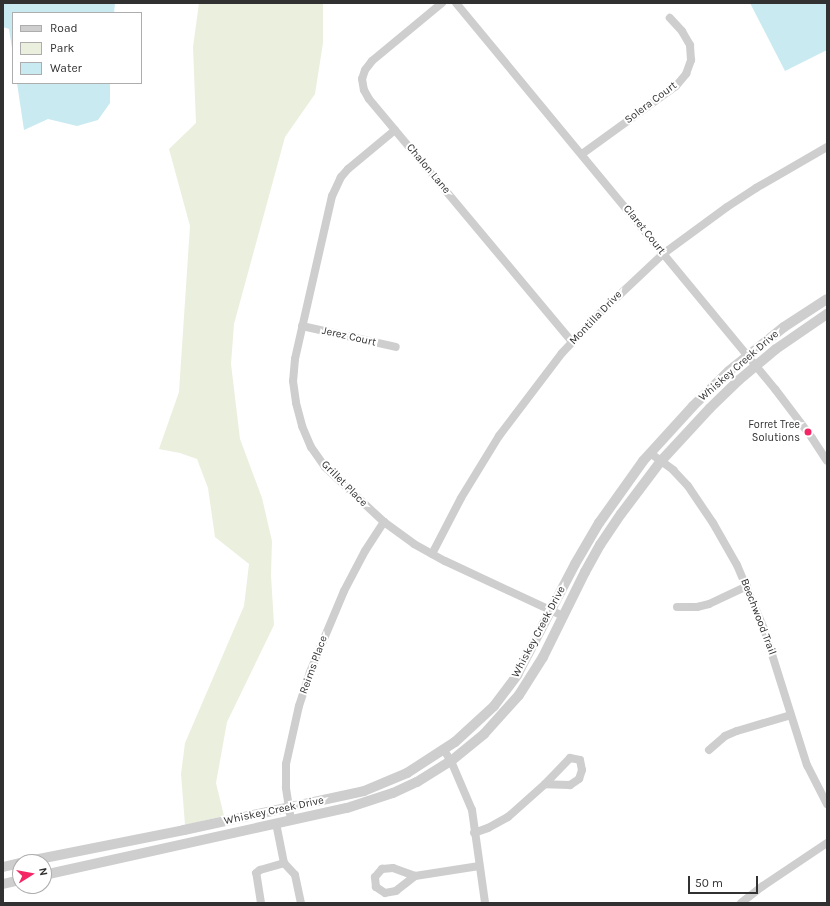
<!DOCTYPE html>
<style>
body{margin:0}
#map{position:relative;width:830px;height:906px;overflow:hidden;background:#fff;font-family:Karla,sans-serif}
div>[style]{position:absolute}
.green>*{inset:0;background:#ebefde}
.water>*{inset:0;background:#c9eaf0}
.minor>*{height:8px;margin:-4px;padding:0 4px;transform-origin:4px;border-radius:4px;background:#cecece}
.tertiary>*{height:10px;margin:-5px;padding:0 5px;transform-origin:5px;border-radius:5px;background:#cecece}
.dots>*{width:11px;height:11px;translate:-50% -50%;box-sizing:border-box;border:2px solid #fff;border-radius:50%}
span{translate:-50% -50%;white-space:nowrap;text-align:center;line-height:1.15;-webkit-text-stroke:4px #fff;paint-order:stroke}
.street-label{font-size:11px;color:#313131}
.poi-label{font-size:11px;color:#313131}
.right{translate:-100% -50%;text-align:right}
.frame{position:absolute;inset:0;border:4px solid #313131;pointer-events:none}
.legend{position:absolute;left:12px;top:12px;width:130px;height:72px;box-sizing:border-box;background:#fff;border:1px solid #adadad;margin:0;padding:5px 7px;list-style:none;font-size:12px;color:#313131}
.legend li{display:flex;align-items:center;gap:8px;height:20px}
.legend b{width:20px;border:1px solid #adadad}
.north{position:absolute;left:12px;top:854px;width:40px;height:40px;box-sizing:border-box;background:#fff;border:1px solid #adadad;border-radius:50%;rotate:79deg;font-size:11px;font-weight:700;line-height:16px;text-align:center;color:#313131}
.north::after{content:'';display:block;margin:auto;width:14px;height:18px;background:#f52665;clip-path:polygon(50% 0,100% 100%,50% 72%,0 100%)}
.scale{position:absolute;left:688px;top:876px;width:70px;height:18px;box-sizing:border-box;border:2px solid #313131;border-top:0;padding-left:5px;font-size:12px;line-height:14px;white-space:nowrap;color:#313131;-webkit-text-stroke:3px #fff;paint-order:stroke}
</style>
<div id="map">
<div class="green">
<div style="clip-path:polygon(199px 3px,323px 3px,323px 43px,315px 94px,285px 137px,234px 324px,231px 364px,240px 439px,262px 498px,272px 541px,271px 575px,274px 625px,227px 722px,216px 783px,224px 816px,185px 825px,181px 774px,185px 743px,244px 606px,249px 564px,215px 537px,208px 488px,197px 459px,180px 453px,159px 449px,179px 392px,190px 226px,169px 149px,196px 123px,193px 47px)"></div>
</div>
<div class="water">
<div style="clip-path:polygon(3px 3px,115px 3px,114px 13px,13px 13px,13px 55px,9px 29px,3px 27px)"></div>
<div style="clip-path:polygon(750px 3px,827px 3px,827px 50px,785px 71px)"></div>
<div style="clip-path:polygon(17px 83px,110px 83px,110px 103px,98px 120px,77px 126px,48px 119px,24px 130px)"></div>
</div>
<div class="minor">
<div style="left:442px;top:3px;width:91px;rotate:140.4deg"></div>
<div style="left:372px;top:61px;width:11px;rotate:128deg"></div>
<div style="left:365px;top:70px;width:9px;rotate:108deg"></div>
<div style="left:362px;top:79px;width:11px;rotate:80deg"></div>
<div style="left:364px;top:90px;width:10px;rotate:61deg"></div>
<div style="left:369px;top:99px;width:317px;rotate:50.1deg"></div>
<div style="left:456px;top:3px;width:501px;rotate:50.43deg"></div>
<div style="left:775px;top:389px;width:61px;rotate:52.9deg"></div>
<div style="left:812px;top:438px;width:27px;rotate:57deg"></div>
<div style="left:395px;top:130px;width:61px;rotate:140.3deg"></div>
<div style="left:348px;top:169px;width:11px;rotate:131deg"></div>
<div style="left:341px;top:177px;width:21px;rotate:115deg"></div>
<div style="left:332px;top:196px;width:167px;rotate:102.8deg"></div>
<div style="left:295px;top:359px;width:22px;rotate:95deg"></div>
<div style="left:293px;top:381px;width:22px;rotate:82deg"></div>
<div style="left:296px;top:403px;width:24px;rotate:75deg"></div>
<div style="left:302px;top:426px;width:23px;rotate:67deg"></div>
<div style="left:311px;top:447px;width:24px;rotate:55deg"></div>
<div style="left:325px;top:467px;width:81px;rotate:43deg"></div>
<div style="left:384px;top:522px;width:37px;rotate:36deg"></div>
<div style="left:414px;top:544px;width:35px;rotate:29deg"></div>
<div style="left:445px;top:561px;width:130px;rotate:25deg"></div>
<div style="left:582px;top:154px;width:116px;rotate:-35.9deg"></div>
<div style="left:676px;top:86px;width:16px;rotate:-50deg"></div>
<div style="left:686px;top:74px;width:15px;rotate:-70deg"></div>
<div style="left:691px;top:60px;width:15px;rotate:-94deg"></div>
<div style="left:690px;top:45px;width:16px;rotate:-120deg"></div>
<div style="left:682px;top:31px;width:18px;rotate:-133deg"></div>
<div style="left:302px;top:326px;width:96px;rotate:12.6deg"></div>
<div style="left:650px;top:453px;width:29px;rotate:36deg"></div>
<div style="left:673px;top:470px;width:22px;rotate:47deg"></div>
<div style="left:688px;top:486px;width:45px;rotate:56deg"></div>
<div style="left:713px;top:523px;width:48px;rotate:60.3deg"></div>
<div style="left:737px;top:565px;width:69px;rotate:67.1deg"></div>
<div style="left:764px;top:629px;width:143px;rotate:72.5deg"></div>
<div style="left:807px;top:765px;width:44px;rotate:62.9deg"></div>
<div style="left:432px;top:554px;width:63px;rotate:-62.6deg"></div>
<div style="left:461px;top:498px;width:73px;rotate:-58.5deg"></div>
<div style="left:499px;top:436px;width:104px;rotate:-52.8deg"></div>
<div style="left:562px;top:353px;width:51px;rotate:-46.6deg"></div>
<div style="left:597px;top:316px;width:91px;rotate:-43.2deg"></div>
<div style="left:663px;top:254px;width:79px;rotate:-36.3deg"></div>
<div style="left:727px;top:207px;width:35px;rotate:-33deg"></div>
<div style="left:756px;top:188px;width:82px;rotate:-30deg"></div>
<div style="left:677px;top:607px;width:20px"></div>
<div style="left:697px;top:607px;width:12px;rotate:-14deg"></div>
<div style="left:709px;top:604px;width:42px;rotate:-25.3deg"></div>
<div style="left:444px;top:750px;width:13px;rotate:58deg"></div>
<div style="left:451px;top:761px;width:53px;rotate:66.8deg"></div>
<div style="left:472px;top:810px;width:94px;rotate:82deg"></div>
<div style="left:709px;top:750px;width:21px;rotate:-41deg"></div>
<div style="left:725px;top:736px;width:13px;rotate:-23deg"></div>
<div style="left:737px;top:731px;width:56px;rotate:-16.5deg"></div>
<div style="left:570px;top:758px;width:10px;rotate:11deg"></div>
<div style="left:580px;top:760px;width:10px;rotate:79deg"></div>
<div style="left:582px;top:770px;width:9px;rotate:108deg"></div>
<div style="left:579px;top:779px;width:11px;rotate:146deg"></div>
<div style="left:570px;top:785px;width:25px;rotate:-178deg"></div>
<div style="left:545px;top:784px;width:36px;rotate:-46deg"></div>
<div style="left:291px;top:820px;width:33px;rotate:-99deg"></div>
<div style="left:286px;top:787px;width:23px;rotate:-90deg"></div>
<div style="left:286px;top:764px;width:59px;rotate:-77.4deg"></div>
<div style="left:299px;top:706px;width:36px;rotate:-72deg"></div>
<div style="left:310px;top:672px;width:88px;rotate:-67.2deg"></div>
<div style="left:344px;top:591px;width:45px;rotate:-62.3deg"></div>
<div style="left:365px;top:551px;width:35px;rotate:-57deg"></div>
<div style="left:276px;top:823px;width:41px;rotate:78.7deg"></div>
<div style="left:284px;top:863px;width:16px;rotate:47deg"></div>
<div style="left:295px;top:875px;width:29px;rotate:78deg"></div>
<div style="left:474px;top:833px;width:15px;rotate:-20deg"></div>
<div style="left:488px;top:828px;width:23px;rotate:-29deg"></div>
<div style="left:508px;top:817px;width:50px;rotate:-41.7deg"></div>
<div style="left:393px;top:868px;width:23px;rotate:20deg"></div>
<div style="left:415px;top:876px;width:24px;rotate:142deg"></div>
<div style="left:396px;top:891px;width:11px;rotate:170deg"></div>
<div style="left:385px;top:893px;width:11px;rotate:-146deg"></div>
<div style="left:376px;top:887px;width:10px;rotate:-96deg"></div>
<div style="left:375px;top:877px;width:11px;rotate:-49deg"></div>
<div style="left:382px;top:869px;width:11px;rotate:-5deg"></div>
<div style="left:415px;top:876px;width:65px;rotate:-8.9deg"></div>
<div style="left:261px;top:903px;width:30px;rotate:-99deg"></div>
<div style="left:256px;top:873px;width:5px;rotate:-37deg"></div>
<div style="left:260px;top:870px;width:25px;rotate:-16deg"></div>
<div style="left:741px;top:903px;width:28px;rotate:-38deg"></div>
<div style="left:763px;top:886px;width:77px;rotate:-33.9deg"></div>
</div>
<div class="tertiary">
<div style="left:24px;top:862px;width:163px;rotate:-11.3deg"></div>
<div style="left:184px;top:830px;width:184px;rotate:-12.2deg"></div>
<div style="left:364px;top:791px;width:47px;rotate:-22.7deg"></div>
<div style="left:407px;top:773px;width:57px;rotate:-32.9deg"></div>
<div style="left:455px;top:742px;width:53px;rotate:-42.7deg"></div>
<div style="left:494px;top:706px;width:39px;rotate:-53deg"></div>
<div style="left:517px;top:675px;width:125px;rotate:-62.4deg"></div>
<div style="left:575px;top:564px;width:48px;rotate:-59.7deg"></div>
<div style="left:599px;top:523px;width:76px;rotate:-54.6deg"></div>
<div style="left:643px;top:461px;width:74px;rotate:-47.7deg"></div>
<div style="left:693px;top:406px;width:50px;rotate:-44.2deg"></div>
<div style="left:729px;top:371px;width:70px;rotate:-38.7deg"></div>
<div style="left:784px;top:327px;width:51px;rotate:-33.1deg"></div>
<div style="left:3px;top:867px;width:17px;rotate:-13deg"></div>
<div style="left:44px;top:875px;width:310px;rotate:-12.5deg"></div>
<div style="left:347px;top:808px;width:48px;rotate:-18.1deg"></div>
<div style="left:393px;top:793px;width:26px;rotate:-25deg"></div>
<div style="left:417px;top:782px;width:40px;rotate:-32deg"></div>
<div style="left:451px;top:761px;width:43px;rotate:-39.3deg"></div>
<div style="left:484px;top:734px;width:52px;rotate:-48.1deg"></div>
<div style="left:519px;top:695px;width:45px;rotate:-57.7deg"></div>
<div style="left:543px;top:657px;width:95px;rotate:-63.7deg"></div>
<div style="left:585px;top:572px;width:31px;rotate:-61deg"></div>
<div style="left:600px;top:545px;width:37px;rotate:-56deg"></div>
<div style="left:621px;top:514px;width:66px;rotate:-53deg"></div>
<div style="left:661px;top:461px;width:72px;rotate:-47.2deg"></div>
<div style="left:710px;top:408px;width:40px;rotate:-44deg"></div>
<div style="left:739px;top:380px;width:48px;rotate:-40deg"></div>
<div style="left:776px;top:349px;width:62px;rotate:-34.5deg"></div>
<div style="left:3px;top:884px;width:17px;rotate:-13deg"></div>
</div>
<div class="dots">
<div style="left:808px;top:432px;background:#f52665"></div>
</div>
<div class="street-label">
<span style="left:651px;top:103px;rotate:-37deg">Solera Court</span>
<span style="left:428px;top:169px;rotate:50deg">Chalon Lane</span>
<span style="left:644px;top:230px;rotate:51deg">Claret Court</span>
<span style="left:596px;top:318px;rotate:-46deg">Montilla Drive</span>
<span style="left:349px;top:337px;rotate:13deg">Jerez Court</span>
<span style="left:739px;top:366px;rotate:-41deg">Whiskey Creek Drive</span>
<span style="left:344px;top:484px;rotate:45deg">Grillet Place</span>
<span style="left:758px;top:617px;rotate:69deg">Beechwood Trail</span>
<span style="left:539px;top:632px;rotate:-62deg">Whiskey Creek Drive</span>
<span style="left:314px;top:665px;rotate:-70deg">Reims Place</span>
<span style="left:274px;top:811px;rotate:-12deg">Whiskey Creek Drive</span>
</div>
<div class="poi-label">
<span class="right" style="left:800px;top:432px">Forret Tree<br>Solutions</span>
</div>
<div class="frame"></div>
<ul class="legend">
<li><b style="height:5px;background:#cecece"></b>Road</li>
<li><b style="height:11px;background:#ebefde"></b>Park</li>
<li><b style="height:11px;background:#c9eaf0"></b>Water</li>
</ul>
<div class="north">N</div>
<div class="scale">50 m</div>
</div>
